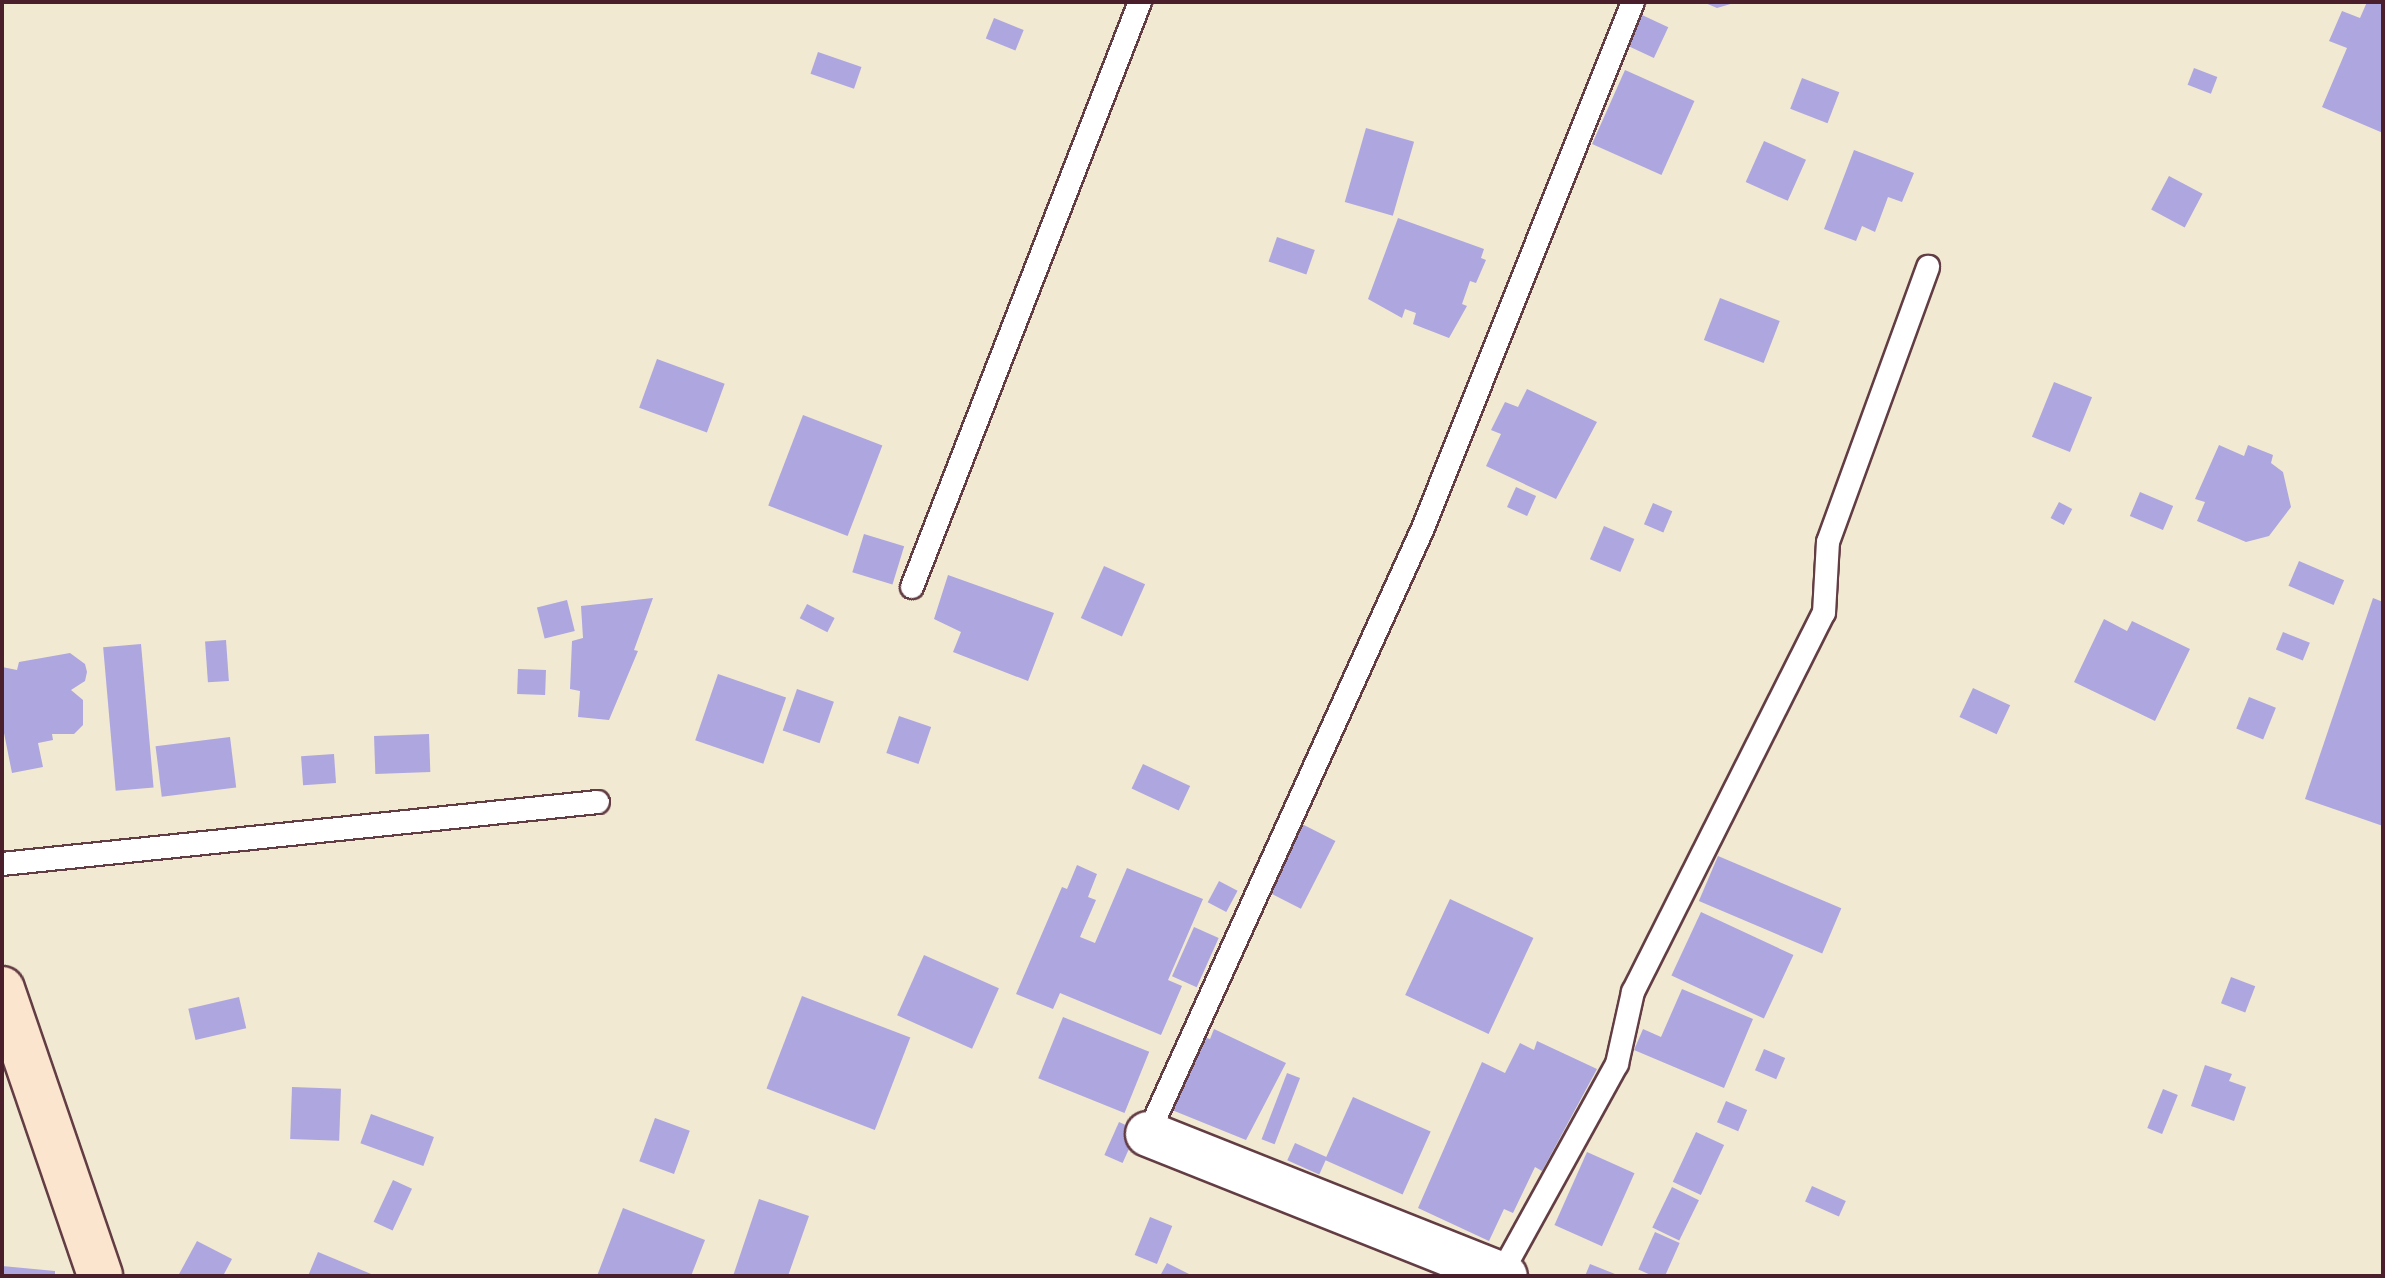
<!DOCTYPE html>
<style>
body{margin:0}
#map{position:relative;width:2385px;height:1278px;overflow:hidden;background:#f1e9d2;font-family:"Sorts Mill Goudy",serif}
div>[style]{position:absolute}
.building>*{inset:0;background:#aea6df;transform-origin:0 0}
.roads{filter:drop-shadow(2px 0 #633d44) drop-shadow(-2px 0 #633d44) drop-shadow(0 2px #633d44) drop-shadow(0 -2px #633d44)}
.lane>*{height:22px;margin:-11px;padding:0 11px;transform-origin:11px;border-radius:11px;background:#fff}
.street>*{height:44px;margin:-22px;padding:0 22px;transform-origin:22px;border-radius:22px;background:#fff}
.secondary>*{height:44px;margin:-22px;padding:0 22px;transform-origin:22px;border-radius:22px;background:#fbe5cf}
span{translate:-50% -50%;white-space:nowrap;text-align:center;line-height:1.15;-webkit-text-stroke:6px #fff;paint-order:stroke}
.frame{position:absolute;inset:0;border:4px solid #4a1f2b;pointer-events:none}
</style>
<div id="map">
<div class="building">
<div style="clip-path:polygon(1703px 2px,1734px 2px,1734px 3px,1717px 8px)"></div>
<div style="clip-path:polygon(2367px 2px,2383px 2px,2383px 133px,2322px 107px,2347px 48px,2329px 41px,2342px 11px,2360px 18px)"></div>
<div style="left:1642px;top:15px;width:29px;height:34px;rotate:25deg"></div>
<div style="left:994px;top:18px;width:32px;height:22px;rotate:22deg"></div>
<div style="left:818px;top:52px;width:46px;height:23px;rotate:19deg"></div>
<div style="left:2194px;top:68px;width:25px;height:18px;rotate:21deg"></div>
<div style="left:1625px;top:70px;width:76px;height:81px;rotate:24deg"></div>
<div style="left:1802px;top:78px;width:40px;height:33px;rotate:21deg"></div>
<div style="left:1366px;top:128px;width:50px;height:77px;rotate:16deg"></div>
<div style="left:1764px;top:141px;width:46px;height:45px;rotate:24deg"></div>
<div style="clip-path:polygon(1854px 150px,1914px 173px,1902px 202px,1888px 197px,1875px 232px,1862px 226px,1856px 241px,1824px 229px)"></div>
<div style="left:2169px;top:176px;width:38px;height:38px;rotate:28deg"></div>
<div style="clip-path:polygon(1398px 218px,1484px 249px,1481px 258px,1486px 260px,1476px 283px,1470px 281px,1462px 304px,1467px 306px,1449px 338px,1413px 324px,1416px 313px,1405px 309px,1402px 318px,1368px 299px)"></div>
<div style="left:1277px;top:237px;width:40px;height:26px;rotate:19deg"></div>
<div style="left:1720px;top:298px;width:64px;height:45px;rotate:21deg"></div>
<div style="left:657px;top:359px;width:72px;height:52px;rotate:20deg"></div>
<div style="left:2054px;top:382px;width:41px;height:59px;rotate:22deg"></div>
<div style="clip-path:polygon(1527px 389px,1597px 422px,1556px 499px,1486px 466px,1501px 434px,1491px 430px,1505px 402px,1518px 407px)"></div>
<div style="left:803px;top:415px;width:85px;height:97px;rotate:21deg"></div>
<div style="clip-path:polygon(2219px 445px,2244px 456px,2248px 445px,2273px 455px,2271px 463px,2283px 472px,2291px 507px,2269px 536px,2246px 542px,2197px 521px,2205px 502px,2195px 499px)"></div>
<div style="left:1516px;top:487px;width:22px;height:22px;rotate:24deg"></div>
<div style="left:2140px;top:492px;width:36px;height:26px;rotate:23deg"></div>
<div style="left:2059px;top:502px;width:15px;height:18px;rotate:28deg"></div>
<div style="left:1653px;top:503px;width:21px;height:23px;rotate:23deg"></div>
<div style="left:1604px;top:526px;width:33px;height:36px;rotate:23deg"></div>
<div style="left:864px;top:534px;width:42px;height:40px;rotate:17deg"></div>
<div style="left:2299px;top:561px;width:49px;height:27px;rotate:23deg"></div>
<div style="left:1104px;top:566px;width:45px;height:57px;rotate:24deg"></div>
<div style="clip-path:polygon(948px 575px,1054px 613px,1028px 681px,953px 652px,961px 632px,934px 619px)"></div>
<div style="clip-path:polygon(653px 598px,634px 650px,638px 651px,609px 720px,578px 717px,580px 691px,570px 689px,572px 641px,583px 638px,581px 606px)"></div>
<div style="clip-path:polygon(2373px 598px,2383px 602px,2383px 826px,2305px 799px)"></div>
<div style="left:567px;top:600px;width:32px;height:31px;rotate:76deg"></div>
<div style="left:807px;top:604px;width:31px;height:16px;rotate:27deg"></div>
<div style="clip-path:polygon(2104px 619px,2127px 631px,2132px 621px,2190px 649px,2155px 721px,2074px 682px)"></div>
<div style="left:2283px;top:632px;width:29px;height:19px;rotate:22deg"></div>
<div style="left:226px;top:640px;width:41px;height:21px;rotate:86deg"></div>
<div style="left:141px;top:644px;width:144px;height:38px;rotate:85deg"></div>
<div style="clip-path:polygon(70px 653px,85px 664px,87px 672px,85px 681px,71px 690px,83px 700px,83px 725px,74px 734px,52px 734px,53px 740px,38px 743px,43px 767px,12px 773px,2px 723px,2px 667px,17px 670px,19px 662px)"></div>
<div style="left:518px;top:669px;width:28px;height:25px;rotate:2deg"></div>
<div style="left:718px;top:674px;width:72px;height:70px;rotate:19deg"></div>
<div style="left:1973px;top:688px;width:41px;height:32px;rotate:25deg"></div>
<div style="left:797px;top:689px;width:39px;height:44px;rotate:19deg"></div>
<div style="left:2249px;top:697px;width:29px;height:34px;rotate:22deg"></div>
<div style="left:899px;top:716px;width:34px;height:39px;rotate:19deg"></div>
<div style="left:429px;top:734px;width:38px;height:55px;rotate:88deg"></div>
<div style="left:230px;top:737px;width:51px;height:75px;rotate:83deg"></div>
<div style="left:334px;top:754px;width:29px;height:33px;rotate:86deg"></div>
<div style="left:1143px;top:764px;width:52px;height:27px;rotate:25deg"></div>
<div style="left:1298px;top:822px;width:42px;height:76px;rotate:27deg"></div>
<div style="left:1718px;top:856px;width:134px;height:49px;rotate:23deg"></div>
<div style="clip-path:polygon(1077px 865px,1097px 874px,1088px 897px,1096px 900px,1080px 937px,1095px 943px,1127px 868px,1203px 899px,1168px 980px,1182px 986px,1161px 1035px,1060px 993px,1053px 1009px,1016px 994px,1062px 887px,1067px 889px)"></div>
<div style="left:1219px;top:881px;width:21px;height:24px;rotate:28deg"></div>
<div style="left:1450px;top:899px;width:92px;height:106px;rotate:25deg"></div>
<div style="left:1701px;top:912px;width:102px;height:70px;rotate:25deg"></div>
<div style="left:1194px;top:927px;width:27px;height:54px;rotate:24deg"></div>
<div style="left:924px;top:955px;width:82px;height:66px;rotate:24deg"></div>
<div style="left:2231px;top:977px;width:26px;height:28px;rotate:21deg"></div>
<div style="clip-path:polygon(1682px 989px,1753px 1019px,1724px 1088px,1634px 1050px,1643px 1029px,1661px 1037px)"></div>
<div style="left:802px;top:996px;width:116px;height:99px;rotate:21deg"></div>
<div style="left:239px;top:997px;width:32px;height:52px;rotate:77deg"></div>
<div style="left:1063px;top:1017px;width:93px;height:66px;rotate:22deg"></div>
<div style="clip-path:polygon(1214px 1029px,1286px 1063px,1246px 1140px,1167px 1108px,1197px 1035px,1210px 1039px)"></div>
<div style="clip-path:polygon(1537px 1041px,1597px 1069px,1542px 1171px,1535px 1167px,1513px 1213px,1504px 1209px,1489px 1241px,1418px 1208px,1482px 1062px,1505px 1073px,1520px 1043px,1534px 1050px)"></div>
<div style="left:1764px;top:1049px;width:23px;height:23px;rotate:23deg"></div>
<div style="clip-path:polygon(2205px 1065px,2232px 1074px,2229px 1081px,2246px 1087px,2234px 1121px,2191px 1106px)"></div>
<div style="left:1287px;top:1073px;width:14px;height:71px;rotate:21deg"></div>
<div style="left:292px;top:1087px;width:49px;height:52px;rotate:2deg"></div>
<div style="left:2163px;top:1089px;width:16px;height:42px;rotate:22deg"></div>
<div style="left:1353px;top:1097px;width:85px;height:69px;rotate:24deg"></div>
<div style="left:1726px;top:1101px;width:23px;height:23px;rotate:23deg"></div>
<div style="left:371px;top:1114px;width:67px;height:31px;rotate:20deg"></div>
<div style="left:655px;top:1118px;width:37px;height:46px;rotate:20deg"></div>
<div style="left:1119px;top:1122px;width:20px;height:36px;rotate:24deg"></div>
<div style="left:1696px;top:1132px;width:31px;height:55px;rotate:25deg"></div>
<div style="left:1295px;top:1143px;width:35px;height:19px;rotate:24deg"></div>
<div style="left:1587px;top:1152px;width:52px;height:80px;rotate:24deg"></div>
<div style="left:393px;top:1180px;width:21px;height:46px;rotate:25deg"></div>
<div style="left:1812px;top:1186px;width:37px;height:17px;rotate:24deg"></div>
<div style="left:1672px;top:1187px;width:30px;height:45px;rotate:26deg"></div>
<div style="clip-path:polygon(759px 1199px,809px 1216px,788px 1276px,733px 1276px)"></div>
<div style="clip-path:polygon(623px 1208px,705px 1240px,691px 1276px,597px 1276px)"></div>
<div style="left:1150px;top:1217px;width:24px;height:41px;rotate:22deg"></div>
<div style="left:1655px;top:1232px;width:27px;height:41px;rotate:24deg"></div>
<div style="clip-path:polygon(197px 1241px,232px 1259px,223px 1276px,178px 1276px)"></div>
<div style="clip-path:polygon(318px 1252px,376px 1276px,308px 1276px)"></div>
<div style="clip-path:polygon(1167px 1263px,1193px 1276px,1160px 1276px)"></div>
<div style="clip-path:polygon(1590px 1264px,1620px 1276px,1585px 1276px)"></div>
<div style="clip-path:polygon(2px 1266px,55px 1271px,55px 1276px,2px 1276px)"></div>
</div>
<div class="roads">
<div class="lane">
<div style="left:912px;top:587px;width:628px;rotate:-68.71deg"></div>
<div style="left:2px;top:864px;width:599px;rotate:-5.94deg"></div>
<div style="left:1148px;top:1134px;width:665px;rotate:-65.59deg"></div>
<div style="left:1423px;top:528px;width:566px;rotate:-68.24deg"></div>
<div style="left:1501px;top:1274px;width:240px;rotate:-61.1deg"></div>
<div style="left:1617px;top:1064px;width:74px;rotate:-77.5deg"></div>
<div style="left:1633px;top:992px;width:424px;rotate:-63.3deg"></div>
<div style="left:1824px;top:613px;width:71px;rotate:-86.8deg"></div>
<div style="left:1828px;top:542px;width:293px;rotate:-70deg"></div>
</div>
<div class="street">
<div style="left:1148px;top:1134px;width:384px;rotate:21.7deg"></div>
</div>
<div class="secondary">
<div style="left:2px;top:989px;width:303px;rotate:71.1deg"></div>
</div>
</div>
<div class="frame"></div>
</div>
